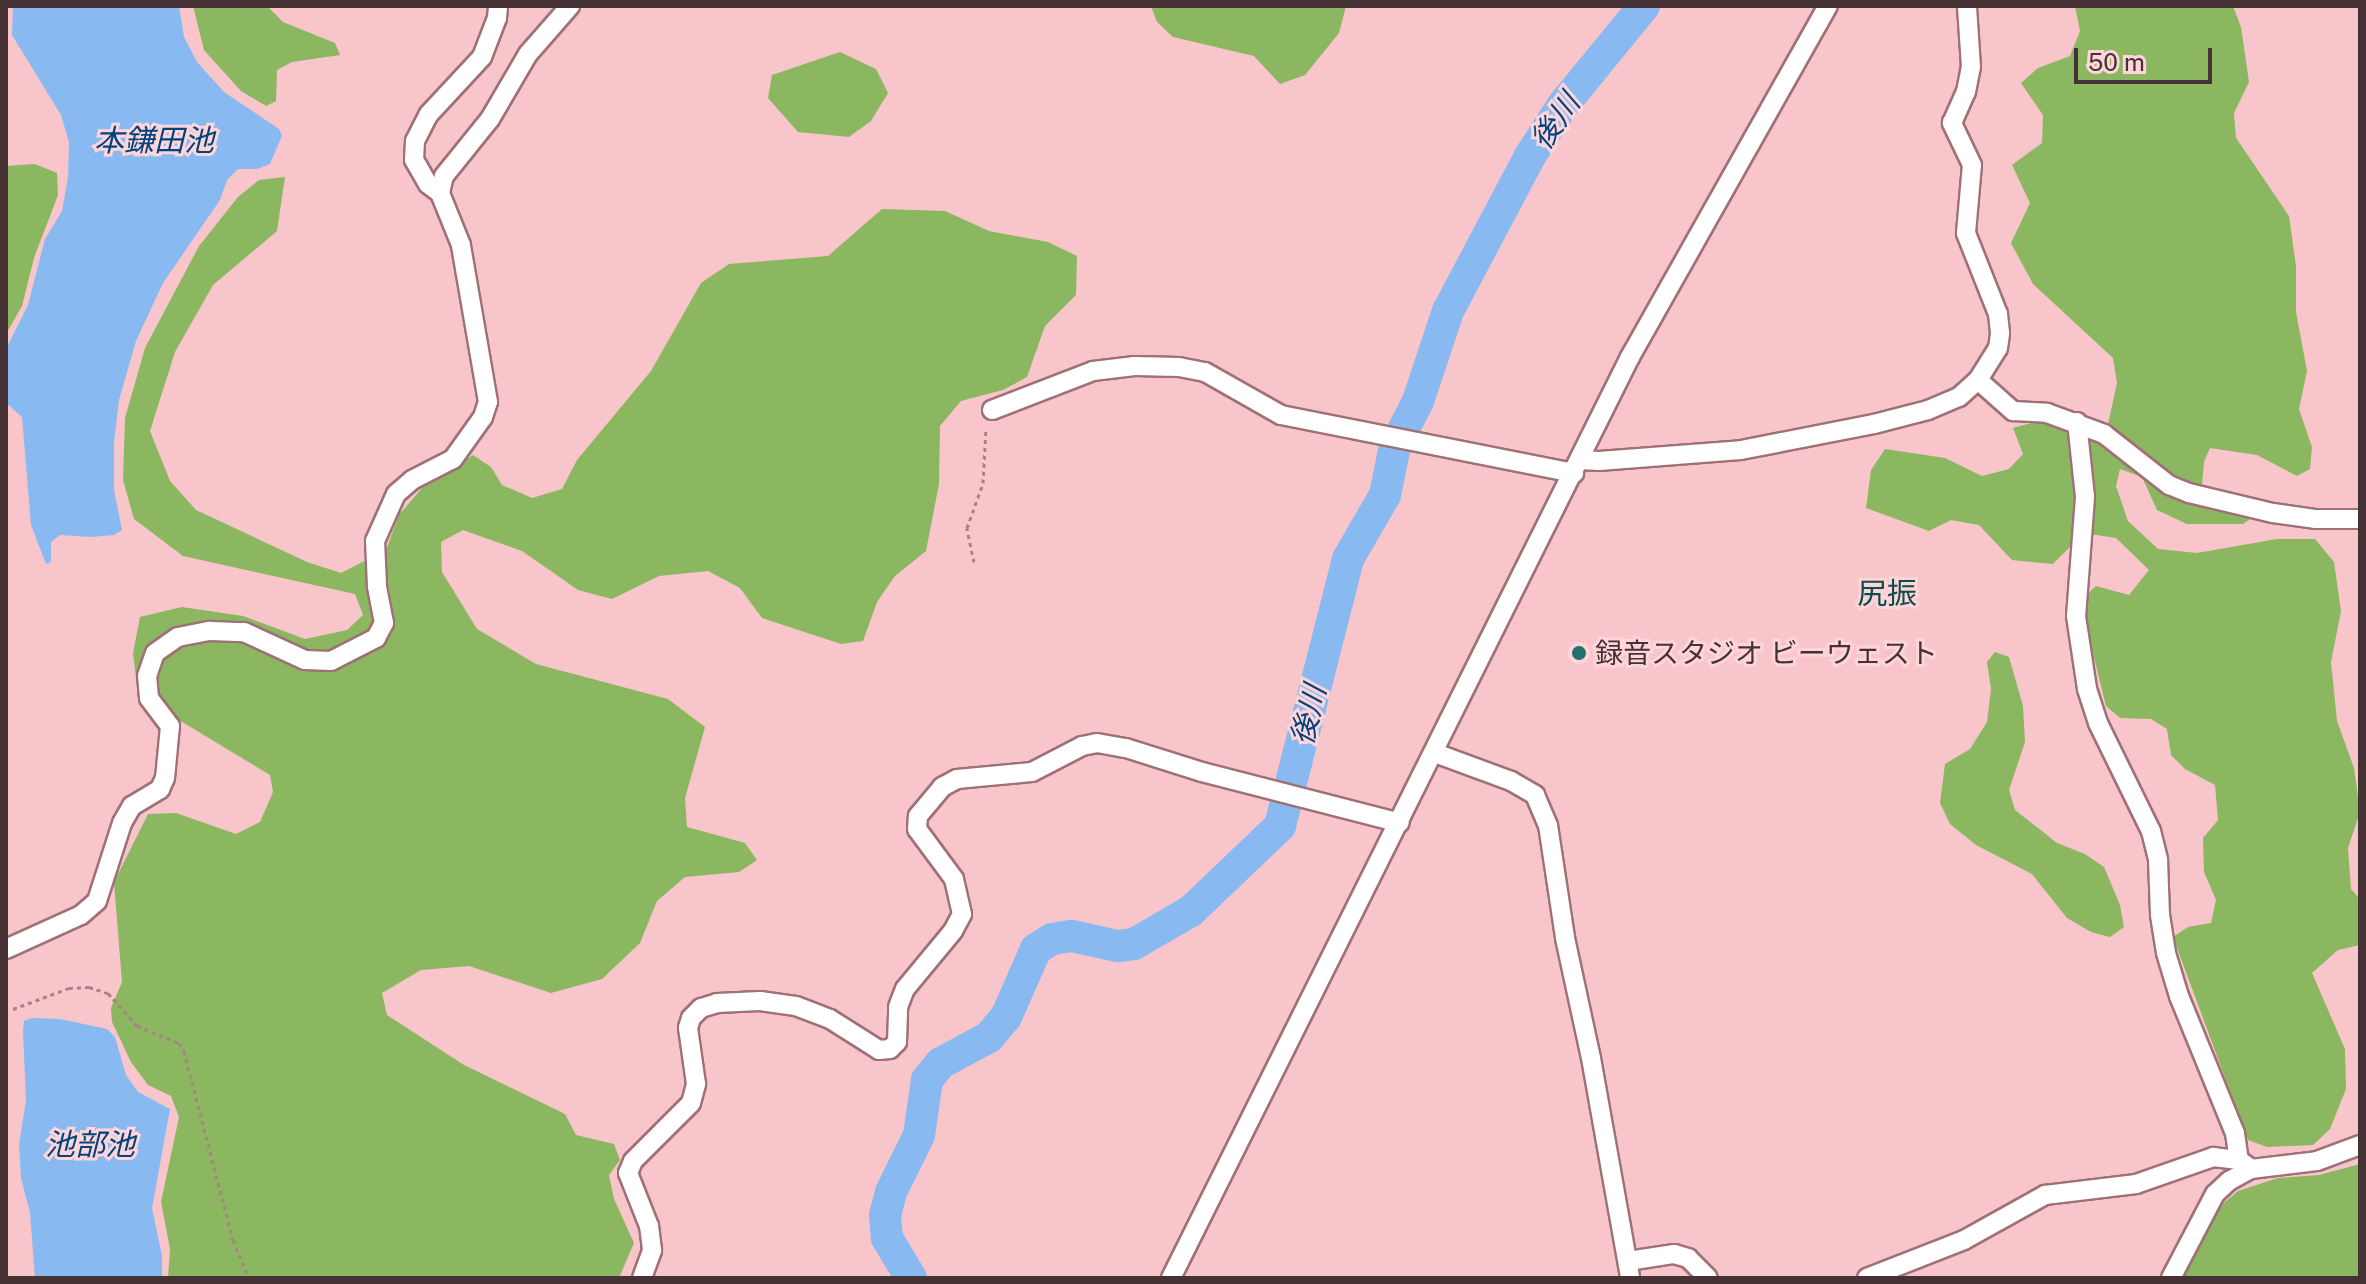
<!DOCTYPE html>
<meta charset="utf-8">
<style>
body{margin:0}
#map{position:relative;width:2366px;height:1284px;overflow:hidden;background:#f8c5ca;font-family:"Public Sans","Noto Sans JP",sans-serif}
div>[style]{position:absolute}
.green>*{inset:0;background:#8ab760}
.water>*{inset:0;background:#88baf1}
.river>*{height:32px;margin:-16px;padding:0 16px;transform-origin:16px;border-radius:16px;background:#88baf1}
.path>*{height:3px;margin-top:-1.5px;transform-origin:0;background:repeating-linear-gradient(90deg,#a78286 0 4px,transparent 0 8px)}
.roads{filter:drop-shadow(2px 0 #9f7176) drop-shadow(-2px 0 #9f7176) drop-shadow(0 2px #9f7176) drop-shadow(0 -2px #9f7176)}
.minor>*{height:18px;margin:-9px;padding:0 9px;transform-origin:9px;border-radius:9px;background:#fff}
.dots>*{width:22px;height:22px;translate:-50% -50%;box-sizing:border-box;border:4px solid #ffd5d9;border-radius:50%}
span{translate:-50% -50%;white-space:nowrap;text-align:center;line-height:1.15;-webkit-text-stroke:6px #ffd5d9;paint-order:stroke}
.poi-label{font-size:28px;color:#463234}
.left{translate:0 -50%;text-align:left}
.water-label{font-size:30px;color:#00447d;font-style:italic}
.neighbourhood-label{font-size:30px;color:#0e4c4a}
.frame{position:absolute;inset:0;border:8px solid #463234;pointer-events:none}
.scale{position:absolute;left:2074px;top:48px;width:138px;height:36px;box-sizing:border-box;border:4px solid #463234;border-top:0;padding-left:10px;font-size:24px;line-height:28px;white-space:nowrap;color:#463234;-webkit-text-stroke:6px #ffd5d9;paint-order:stroke}
</style>
<div id="map">
<div class="green">
<div style="clip-path:polygon(193px 6px,267px 6px,283px 22px,335px 43px,340px 55px,292px 62px,277px 70px,276px 101px,266px 106px,241px 91px,204px 50px)"></div>
<div style="clip-path:polygon(1151px 6px,1346px 6px,1339px 33px,1305px 75px,1280px 84px,1254px 56px,1173px 37px,1157px 22px)"></div>
<div style="clip-path:polygon(2075px 6px,2233px 6px,2241px 27px,2249px 82px,2234px 113px,2236px 138px,2289px 216px,2296px 266px,2296px 312px,2307px 371px,2299px 409px,2312px 447px,2310px 469px,2297px 476px,2257px 455px,2210px 448px,2204px 462px,2202px 485px,2208px 502px,2257px 514px,2243px 524px,2187px 524px,2157px 510px,2142px 477px,2120px 469px,2116px 486px,2128px 521px,2158px 549px,2197px 553px,2277px 539px,2315px 539px,2334px 562px,2341px 611px,2331px 662px,2337px 721px,2354px 768px,2360px 812px,2348px 848px,2351px 889px,2360px 899px,2360px 945px,2338px 950px,2312px 973px,2345px 1049px,2346px 1089px,2330px 1129px,2313px 1145px,2267px 1147px,2248px 1140px,2173px 937px,2188px 927px,2211px 923px,2216px 900px,2204px 872px,2203px 838px,2218px 820px,2215px 785px,2185px 769px,2171px 755px,2167px 729px,2151px 719px,2120px 718px,2106px 706px,2080px 601px,2096px 586px,2129px 595px,2149px 570px,2116px 538px,2084px 533px,2053px 564px,2012px 560px,1979px 525px,1951px 520px,1929px 531px,1866px 508px,1871px 470px,1885px 449px,1945px 458px,1982px 476px,2009px 469px,2023px 454px,2013px 428px,2039px 421px,2095px 437px,2108px 424px,2117px 383px,2113px 358px,2033px 284px,2011px 243px,2030px 203px,2012px 165px,2042px 143px,2043px 115px,2021px 83px,2038px 68px,2070px 56px,2080px 31px)"></div>
<div style="clip-path:polygon(840px 52px,876px 69px,888px 93px,871px 121px,849px 137px,798px 132px,768px 98px,772px 75px)"></div>
<div style="clip-path:polygon(35px 164px,57px 173px,58px 195px,34px 258px,22px 306px,6px 334px,6px 166px)"></div>
<div style="clip-path:polygon(285px 177px,277px 231px,213px 285px,175px 352px,150px 431px,170px 481px,196px 510px,307px 562px,341px 573px,386px 550px,399px 515px,422px 488px,473px 455px,491px 467px,502px 485px,532px 498px,562px 489px,577px 460px,651px 371px,701px 283px,729px 264px,828px 256px,882px 209px,945px 211px,989px 231px,1048px 242px,1077px 256px,1076px 295px,1045px 326px,1027px 377px,1003px 390px,961px 401px,940px 426px,939px 484px,926px 551px,895px 576px,877px 602px,863px 641px,841px 644px,762px 618px,740px 588px,708px 571px,659px 576px,612px 599px,578px 590px,522px 551px,463px 530px,441px 542px,442px 572px,477px 629px,536px 664px,668px 699px,705px 727px,685px 798px,687px 827px,745px 843px,757px 860px,739px 872px,685px 877px,657px 901px,640px 943px,602px 979px,551px 993px,469px 966px,421px 970px,382px 993px,387px 1015px,464px 1065px,565px 1114px,576px 1135px,614px 1144px,620px 1160px,609px 1175px,614px 1199px,634px 1243px,619px 1278px,168px 1278px,170px 1249px,161px 1202px,179px 1117px,171px 1096px,148px 1085px,131px 1062px,112px 1022px,111px 1008px,122px 982px,114px 882px,148px 814px,176px 813px,236px 834px,260px 822px,273px 792px,270px 775px,174px 717px,137px 686px,133px 653px,140px 617px,182px 607px,243px 616px,305px 639px,347px 630px,363px 615px,355px 594px,183px 556px,134px 519px,123px 480px,125px 418px,145px 348px,199px 246px,238px 197px,259px 180px)"></div>
<div style="clip-path:polygon(1995px 652px,2009px 657px,2023px 706px,2025px 742px,2009px 790px,2015px 810px,2057px 843px,2085px 854px,2104px 867px,2120px 905px,2124px 927px,2110px 937px,2091px 932px,2067px 918px,2032px 874px,1976px 845px,1950px 824px,1940px 803px,1945px 764px,1970px 749px,1987px 722px,1991px 689px,1987px 662px)"></div>
<div style="clip-path:polygon(2360px 1164px,2360px 1278px,2179px 1278px,2218px 1208px,2238px 1191px,2278px 1178px,2319px 1175px)"></div>
</div>
<div class="water">
<div style="clip-path:polygon(13px 6px,179px 6px,184px 37px,197px 62px,224px 92px,279px 129px,282px 136px,270px 164px,257px 169px,238px 169px,227px 180px,220px 200px,163px 283px,136px 341px,119px 400px,114px 442px,114px 490px,122px 530px,114px 535px,91px 537px,60px 535px,51px 542px,51px 562px,46px 564px,31px 525px,22px 417px,6px 403px,6px 349px,28px 305px,45px 239px,62px 211px,68px 177px,69px 142px,61px 115px,12px 35px)"></div>
<div style="clip-path:polygon(32px 1018px,60px 1019px,107px 1029px,115px 1037px,126px 1075px,138px 1092px,170px 1109px,152px 1208px,162px 1256px,162px 1278px,35px 1278px,30px 1213px,21px 1178px,19px 1145px,26px 1100px,23px 1032px,24px 1021px)"></div>
</div>
<div class="river">
<div style="left:911px;top:1278px;width:47px;rotate:-121deg"></div>
<div style="left:887px;top:1238px;width:23px;rotate:-95deg"></div>
<div style="left:885px;top:1215px;width:24px;rotate:-75deg"></div>
<div style="left:891px;top:1192px;width:64px;rotate:-63.8deg"></div>
<div style="left:919px;top:1135px;width:56px;rotate:-81.7deg"></div>
<div style="left:927px;top:1080px;width:22px;rotate:-51deg"></div>
<div style="left:941px;top:1063px;width:55px;rotate:-28.4deg"></div>
<div style="left:989px;top:1037px;width:26px;rotate:-50deg"></div>
<div style="left:1006px;top:1017px;width:74px;rotate:-66.2deg"></div>
<div style="left:1036px;top:949px;width:19px;rotate:-32deg"></div>
<div style="left:1052px;top:939px;width:20px;rotate:-9deg"></div>
<div style="left:1072px;top:936px;width:47px;rotate:12.3deg"></div>
<div style="left:1118px;top:946px;width:16px;rotate:-7deg"></div>
<div style="left:1134px;top:944px;width:66px;rotate:-30.1deg"></div>
<div style="left:1191px;top:911px;width:123px;rotate:-43.7deg"></div>
<div style="left:1280px;top:826px;width:276px;rotate:-75.7deg"></div>
<div style="left:1348px;top:559px;width:74px;rotate:-60deg"></div>
<div style="left:1385px;top:495px;width:50px;rotate:-78.5deg"></div>
<div style="left:1395px;top:446px;width:51px;rotate:-62.9deg"></div>
<div style="left:1418px;top:401px;width:95px;rotate:-71.6deg"></div>
<div style="left:1448px;top:311px;width:175px;rotate:-62.1deg"></div>
<div style="left:1530px;top:156px;width:61px;rotate:-57.1deg"></div>
<div style="left:1563px;top:105px;width:128px;rotate:-50.7deg"></div>
</div>
<div class="path">
<div style="left:974px;top:562px;width:35px;rotate:-102deg"></div>
<div style="left:967px;top:528px;width:48px;rotate:-70.4deg"></div>
<div style="left:983px;top:483px;width:55px;rotate:-86.9deg"></div>
<div style="left:13px;top:1009px;width:60px;rotate:-20.6deg"></div>
<div style="left:69px;top:988px;width:20px;rotate:-3deg"></div>
<div style="left:89px;top:987px;width:20px;rotate:18deg"></div>
<div style="left:108px;top:993px;width:44px;rotate:48.7deg"></div>
<div style="left:137px;top:1026px;width:45px;rotate:22deg"></div>
<div style="left:179px;top:1043px;width:9px;rotate:58deg"></div>
<div style="left:184px;top:1051px;width:195px;rotate:75.5deg"></div>
<div style="left:233px;top:1240px;width:41px;rotate:67.2deg"></div>
</div>
<div class="roads">
<div class="minor">
<div style="left:440px;top:193px;width:17px;rotate:-77deg"></div>
<div style="left:444px;top:176px;width:73px;rotate:-51.1deg"></div>
<div style="left:490px;top:119px;width:75px;rotate:-59.7deg"></div>
<div style="left:528px;top:54px;width:64px;rotate:-48.8deg"></div>
<div style="left:1978px;top:380px;width:47px;rotate:41.5deg"></div>
<div style="left:2013px;top:411px;width:34px;rotate:3deg"></div>
<div style="left:2047px;top:413px;width:61px;rotate:20.2deg"></div>
<div style="left:2104px;top:434px;width:83px;rotate:38.1deg"></div>
<div style="left:2169px;top:485px;width:22px;rotate:22deg"></div>
<div style="left:2189px;top:493px;width:86px;rotate:13.4deg"></div>
<div style="left:2273px;top:513px;width:42px;rotate:8.1deg"></div>
<div style="left:2315px;top:519px;width:45px"></div>
<div style="left:992px;top:410px;width:108px;rotate:-21.1deg"></div>
<div style="left:1093px;top:371px;width:42px;rotate:-6.8deg"></div>
<div style="left:1135px;top:366px;width:44px;rotate:1.3deg"></div>
<div style="left:1179px;top:367px;width:26px;rotate:11deg"></div>
<div style="left:1205px;top:372px;width:87px;rotate:29.5deg"></div>
<div style="left:1281px;top:415px;width:299px;rotate:11.2deg"></div>
<div style="left:2077px;top:422px;width:75px;rotate:83.9deg"></div>
<div style="left:2085px;top:497px;width:119px;rotate:94.3deg"></div>
<div style="left:2076px;top:616px;width:74px;rotate:81.4deg"></div>
<div style="left:2087px;top:689px;width:36px;rotate:72deg"></div>
<div style="left:2098px;top:723px;width:120px;rotate:63.9deg"></div>
<div style="left:2151px;top:831px;width:30px;rotate:76deg"></div>
<div style="left:2158px;top:860px;width:55px;rotate:87.9deg"></div>
<div style="left:2160px;top:915px;width:38px;rotate:81deg"></div>
<div style="left:2166px;top:953px;width:45px;rotate:73.2deg"></div>
<div style="left:2179px;top:996px;width:148px;rotate:67.8deg"></div>
<div style="left:2235px;top:1133px;width:27px;rotate:82deg"></div>
<div style="left:1580px;top:460px;width:19px;rotate:3deg"></div>
<div style="left:1599px;top:461px;width:142px;rotate:-4.4deg"></div>
<div style="left:1741px;top:450px;width:136px;rotate:-11.1deg"></div>
<div style="left:1874px;top:424px;width:56px;rotate:-14.5deg"></div>
<div style="left:1928px;top:410px;width:34px;rotate:-23deg"></div>
<div style="left:1959px;top:397px;width:25px;rotate:-42deg"></div>
<div style="left:1978px;top:380px;width:38px;rotate:-58deg"></div>
<div style="left:1998px;top:348px;width:15px;rotate:-82deg"></div>
<div style="left:2000px;top:333px;width:19px;rotate:-96deg"></div>
<div style="left:1998px;top:314px;width:87px;rotate:-111.6deg"></div>
<div style="left:1966px;top:233px;width:68px;rotate:-85deg"></div>
<div style="left:1972px;top:165px;width:47px;rotate:-115.5deg"></div>
<div style="left:1952px;top:123px;width:34px;rotate:-66deg"></div>
<div style="left:1966px;top:92px;width:25px;rotate:-79deg"></div>
<div style="left:1971px;top:67px;width:61px;rotate:-93.8deg"></div>
<div style="left:1435px;top:753px;width:81px;rotate:20.2deg"></div>
<div style="left:1511px;top:781px;width:28px;rotate:30deg"></div>
<div style="left:1535px;top:795px;width:33px;rotate:67deg"></div>
<div style="left:1548px;top:825px;width:114px;rotate:81.4deg"></div>
<div style="left:1565px;top:938px;width:123px;rotate:77.8deg"></div>
<div style="left:1591px;top:1058px;width:223px;rotate:79.9deg"></div>
<div style="left:6px;top:949px;width:82px;rotate:-24.4deg"></div>
<div style="left:81px;top:915px;width:21px;rotate:-41deg"></div>
<div style="left:97px;top:901px;width:82px;rotate:-72.2deg"></div>
<div style="left:122px;top:823px;width:20px;rotate:-60deg"></div>
<div style="left:132px;top:806px;width:33px;rotate:-31deg"></div>
<div style="left:160px;top:789px;width:12px;rotate:-66deg"></div>
<div style="left:165px;top:778px;width:52px;rotate:-84.5deg"></div>
<div style="left:170px;top:726px;width:35px;rotate:-127deg"></div>
<div style="left:149px;top:698px;width:22px;rotate:-95deg"></div>
<div style="left:147px;top:676px;width:24px;rotate:-71deg"></div>
<div style="left:155px;top:653px;width:28px;rotate:-35deg"></div>
<div style="left:178px;top:637px;width:33px;rotate:-11deg"></div>
<div style="left:210px;top:631px;width:34px;rotate:2deg"></div>
<div style="left:244px;top:632px;width:67px;rotate:24.7deg"></div>
<div style="left:305px;top:660px;width:26px;rotate:2deg"></div>
<div style="left:331px;top:661px;width:51px;rotate:-27.1deg"></div>
<div style="left:376px;top:638px;width:17px;rotate:-62deg"></div>
<div style="left:384px;top:623px;width:38px;rotate:-101deg"></div>
<div style="left:377px;top:586px;width:45px;rotate:-92.5deg"></div>
<div style="left:375px;top:541px;width:51px;rotate:-65.9deg"></div>
<div style="left:396px;top:494px;width:21px;rotate:-41deg"></div>
<div style="left:412px;top:480px;width:46px;rotate:-27.1deg"></div>
<div style="left:453px;top:459px;width:52px;rotate:-54.5deg"></div>
<div style="left:483px;top:417px;width:16px;rotate:-72deg"></div>
<div style="left:488px;top:402px;width:159px;rotate:-99.8deg"></div>
<div style="left:461px;top:245px;width:56px;rotate:-112deg"></div>
<div style="left:440px;top:193px;width:15px;rotate:-143deg"></div>
<div style="left:428px;top:184px;width:28px;rotate:-120deg"></div>
<div style="left:414px;top:160px;width:19px;rotate:-87deg"></div>
<div style="left:415px;top:141px;width:30px;rotate:-63deg"></div>
<div style="left:429px;top:114px;width:78px;rotate:-47.1deg"></div>
<div style="left:482px;top:57px;width:42px;rotate:-69deg"></div>
<div style="left:497px;top:18px;width:12px;rotate:-85deg"></div>
<div style="left:1628px;top:1261px;width:47px;rotate:-8.7deg"></div>
<div style="left:1674px;top:1254px;width:15px;rotate:16deg"></div>
<div style="left:1688px;top:1258px;width:28px;rotate:45deg"></div>
<div style="left:642px;top:1278px;width:30px;rotate:-70deg"></div>
<div style="left:652px;top:1250px;width:24px;rotate:-97deg"></div>
<div style="left:649px;top:1226px;width:57px;rotate:-111.6deg"></div>
<div style="left:628px;top:1173px;width:13px;rotate:-67deg"></div>
<div style="left:633px;top:1161px;width:82px;rotate:-45deg"></div>
<div style="left:691px;top:1103px;width:20px;rotate:-75deg"></div>
<div style="left:696px;top:1084px;width:57px;rotate:-98.1deg"></div>
<div style="left:688px;top:1028px;width:10px;rotate:-73deg"></div>
<div style="left:691px;top:1018px;width:14px;rotate:-45deg"></div>
<div style="left:701px;top:1008px;width:17px;rotate:-17deg"></div>
<div style="left:717px;top:1003px;width:43px;rotate:-2.7deg"></div>
<div style="left:760px;top:1001px;width:36px;rotate:8deg"></div>
<div style="left:796px;top:1006px;width:36px;rotate:21deg"></div>
<div style="left:830px;top:1019px;width:58px;rotate:32.3deg"></div>
<div style="left:879px;top:1050px;width:11px;rotate:-5deg"></div>
<div style="left:890px;top:1049px;width:10px;rotate:-45deg"></div>
<div style="left:897px;top:1042px;width:35px;rotate:-88deg"></div>
<div style="left:898px;top:1007px;width:19px;rotate:-69deg"></div>
<div style="left:905px;top:989px;width:75px;rotate:-50.4deg"></div>
<div style="left:953px;top:931px;width:19px;rotate:-62deg"></div>
<div style="left:962px;top:914px;width:36px;rotate:-103deg"></div>
<div style="left:954px;top:879px;width:62px;rotate:-126.5deg"></div>
<div style="left:917px;top:829px;width:13px;rotate:-86deg"></div>
<div style="left:918px;top:816px;width:38px;rotate:-50deg"></div>
<div style="left:942px;top:787px;width:17px;rotate:-28deg"></div>
<div style="left:957px;top:779px;width:75px;rotate:-5.3deg"></div>
<div style="left:1032px;top:772px;width:56px;rotate:-27.5deg"></div>
<div style="left:1082px;top:746px;width:15px;rotate:-11deg"></div>
<div style="left:1097px;top:743px;width:29px;rotate:10deg"></div>
<div style="left:1126px;top:748px;width:80px;rotate:17.5deg"></div>
<div style="left:1202px;top:772px;width:204px;rotate:14.4deg"></div>
<div style="left:1171px;top:1278px;width:1029px;rotate:-63.51deg"></div>
<div style="left:1630px;top:357px;width:403px;rotate:-60.6deg"></div>
<div style="left:1867px;top:1278px;width:104px;rotate:-21.4deg"></div>
<div style="left:1964px;top:1240px;width:93px;rotate:-29.1deg"></div>
<div style="left:2045px;top:1195px;width:92px;rotate:-6.9deg"></div>
<div style="left:2136px;top:1184px;width:82px;rotate:-19.3deg"></div>
<div style="left:2213px;top:1157px;width:26px;rotate:7deg"></div>
<div style="left:2239px;top:1160px;width:15px;rotate:37deg"></div>
<div style="left:2171px;top:1278px;width:95px;rotate:-62.4deg"></div>
<div style="left:2215px;top:1194px;width:19px;rotate:-43deg"></div>
<div style="left:2229px;top:1181px;width:25px;rotate:-29deg"></div>
<div style="left:2251px;top:1169px;width:66px;rotate:-6.9deg"></div>
<div style="left:2317px;top:1161px;width:46px;rotate:-20.4deg"></div>
</div>
</div>
<div class="dots">
<div style="left:1579px;top:653px;background:#256f6c"></div>
</div>
<div class="poi-label">
<span class="left" style="left:1595px;top:653px">録音スタジオ ビーウェスト</span>
</div>
<div class="water-label">
<span style="left:1555px;top:121px;rotate:-55deg">後川</span>
<span style="left:154px;top:140px">本鎌田池</span>
<span style="left:1308px;top:715px;rotate:-76deg">後川</span>
<span style="left:90px;top:1144px">池部池</span>
</div>
<div class="neighbourhood-label">
<span style="left:1887px;top:593px">尻振</span>
</div>
<div class="frame"></div>
<div class="scale">50 m</div>
</div>
